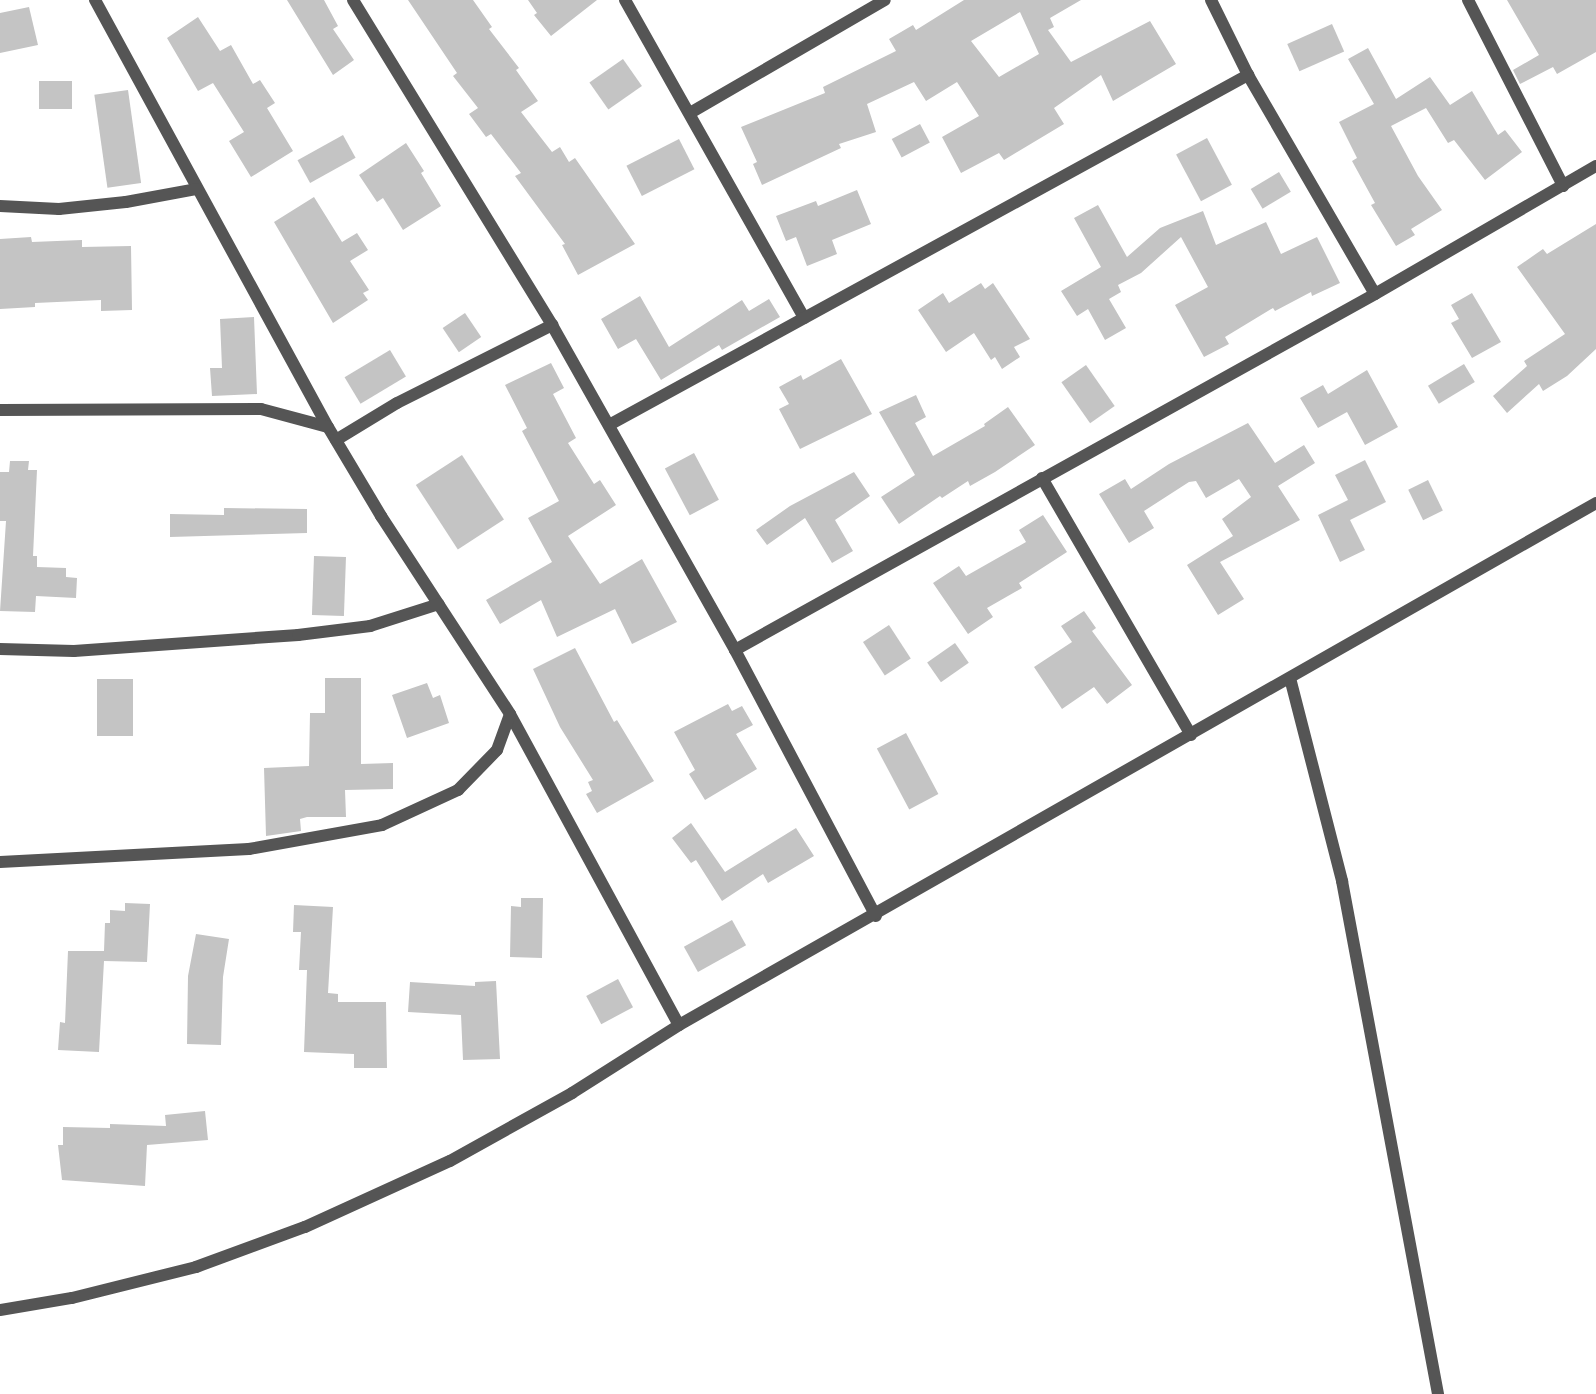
<!DOCTYPE html>
<style>
body{margin:0}
#map{position:relative;width:1596px;height:1394px;overflow:hidden;background:#fff;font-family:Helvetica,sans-serif}
div>[style]{position:absolute}
.building>*{inset:0;background:#c4c4c4;transform-origin:0 0}
.minor>*{height:12px;margin:-6px;padding:0 6px;transform-origin:6px;border-radius:6px;background:#555}
span{translate:-50% -50%;white-space:nowrap;text-align:center;line-height:1.15;-webkit-text-stroke:4.5px #fff;paint-order:stroke}
</style>
<div id="map">
<div class="building">
<div style="clip-path:polygon(287px 0,324px 0,338px 26px,333px 29px,354px 60px,333px 75px)"></div>
<div style="clip-path:polygon(408px 0,473px 0,492px 27px,489px 29px,519px 68px,516px 70px,538px 101px,521px 112px,552px 152px,560px 147px,569px 162px,575px 158px,635px 244px,578px 275px,562px 245px,565px 244px,515px 176px,521px 173px,491px 134px,486px 137px,469px 114px,478px 108px,453px 76px,457px 73px)"></div>
<div style="clip-path:polygon(528px 0,597px 0,551px 36px,534px 15px,537px 13px)"></div>
<div style="clip-path:polygon(evenodd,964px 0,1081px 0,1050px 18px,1054px 27px,1048px 30px,1071px 62px,1150px 21px,1176px 64px,1113px 101px,1101px 75px,1054px 108px,1064px 124px,1004px 160px,999px 153px,961px 173px,942px 137px,979px 116px,957px 82px,926px 101px,914px 82px,867px 104px,876px 132px,839px 144px,841px 148px,762px 185px,753px 164px,757px 162px,741px 127px,825px 93px,823px 87px,896px 51px,889px 39px,913px 25px,916px 30px,964px 0,1020px 12px,1039px 54px,999px 77px,971px 41px,1020px 12px)"></div>
<div style="clip-path:polygon(1507px 0,1596px 0,1596px 52px,1557px 74px,1553px 67px,1520px 84px,1513px 70px,1539px 55px)"></div>
<div style="clip-path:polygon(29px 7px,38px 45px,0 53px,0 13px)"></div>
<div style="clip-path:polygon(198px 17px,220px 51px,231px 45px,253px 84px,260px 80px,275px 103px,267px 108px,293px 151px,251px 177px,229px 141px,244px 132px,213px 83px,198px 91px,167px 38px)"></div>
<div style="left:1332px;top:24px;width:30px;height:49px;rotate:66deg"></div>
<div style="clip-path:polygon(1368px 48px,1396px 99px,1430px 77px,1450px 105px,1472px 91px,1498px 135px,1505px 130px,1522px 152px,1485px 180px,1454px 140px,1448px 143px,1426px 108px,1391px 126px,1418px 176px,1442px 210px,1411px 229px,1415px 235px,1396px 246px,1371px 205px,1375px 203px,1352px 161px,1357px 158px,1339px 122px,1374px 104px,1348px 59px)"></div>
<div style="left:623px;top:59px;width:33px;height:41px;rotate:55deg"></div>
<div style="left:39px;top:81px;width:33px;height:28px"></div>
<div style="left:128px;top:90px;width:94px;height:34px;rotate:82deg"></div>
<div style="left:920px;top:124px;width:21px;height:32px;rotate:62deg"></div>
<div style="left:343px;top:135px;width:26px;height:52px;rotate:61deg"></div>
<div style="left:1207px;top:138px;width:53px;height:35px;rotate:62deg"></div>
<div style="left:679px;top:139px;width:34px;height:59px;rotate:63deg"></div>
<div style="clip-path:polygon(406px 143px,424px 171px,421px 173px,441px 206px,403px 230px,383px 198px,377px 202px,359px 175px)"></div>
<div style="left:1279px;top:172px;width:23px;height:33px;rotate:59deg"></div>
<div style="clip-path:polygon(857px 190px,871px 224px,832px 240px,837px 254px,807px 266px,796px 237px,786px 241px,776px 216px,816px 201px,818px 206px)"></div>
<div style="clip-path:polygon(314px 197px,342px 242px,357px 233px,368px 250px,350px 261px,369px 290px,363px 293px,368px 300px,333px 323px,274px 222px)"></div>
<div style="clip-path:polygon(1098px 205px,1127px 257px,1160px 228px,1203px 211px,1216px 245px,1266px 222px,1281px 254px,1317px 237px,1340px 283px,1312px 296px,1311px 292px,1275px 311px,1273px 308px,1225px 337px,1229px 344px,1204px 357px,1175px 305px,1208px 287px,1181px 237px,1141px 273px,1118px 285px,1121px 292px,1109px 299px,1126px 328px,1105px 340px,1088px 309px,1077px 316px,1061px 291px,1101px 267px,1074px 218px)"></div>
<div style="clip-path:polygon(1596px 224px,1596px 349px,1567px 376px,1543px 391px,1539px 384px,1507px 413px,1493px 396px,1527px 366px,1524px 361px,1565px 334px,1517px 267px,1543px 249px,1547px 254px)"></div>
<div style="clip-path:polygon(31px 237px,32px 242px,82px 240px,82px 247px,131px 246px,132px 310px,101px 311px,101px 300px,35px 303px,35px 307px,0 309px,0 239px)"></div>
<div style="clip-path:polygon(981px 283px,985px 289px,993px 283px,1030px 339px,1014px 347px,1020px 357px,1002px 369px,995px 357px,991px 360px,974px 333px,946px 352px,918px 310px,943px 293px,949px 303px)"></div>
<div style="clip-path:polygon(1472px 293px,1501px 342px,1472px 358px,1451px 323px,1459px 319px,1451px 305px)"></div>
<div style="clip-path:polygon(640px 296px,669px 347px,742px 300px,749px 311px,769px 299px,780px 317px,722px 350px,719px 345px,661px 380px,636px 339px,618px 349px,601px 319px)"></div>
<div style="left:465px;top:313px;width:29px;height:27px;rotate:56deg"></div>
<div style="clip-path:polygon(254px 317px,257px 394px,212px 396px,210px 368px,222px 368px,220px 319px)"></div>
<div style="left:390px;top:350px;width:31px;height:53px;rotate:59deg"></div>
<div style="clip-path:polygon(841px 359px,872px 414px,800px 449px,779px 409px,789px 404px,779px 387px,801px 375px,803px 380px)"></div>
<div style="clip-path:polygon(551px 363px,564px 388px,553px 394px,576px 438px,568px 443px,594px 484px,600px 480px,616px 505px,568px 536px,600px 584px,642px 559px,677px 622px,632px 644px,615px 609px,557px 637px,541px 600px,500px 624px,486px 600px,552px 562px,528px 518px,559px 501px,522px 431px,527px 428px,505px 385px)"></div>
<div style="left:1464px;top:364px;width:21px;height:42px;rotate:59deg"></div>
<div style="left:1086px;top:365px;width:50px;height:30px;rotate:55deg"></div>
<div style="clip-path:polygon(1367px 370px,1398px 427px,1365px 445px,1347px 412px,1318px 428px,1300px 398px,1323px 385px,1328px 394px)"></div>
<div style="clip-path:polygon(916px 395px,926px 417px,915px 423px,933px 456px,985px 426px,984px 424px,1008px 407px,1035px 445px,995px 472px,970px 486px,968px 481px,942px 498px,940px 496px,899px 524px,881px 497px,915px 475px,879px 412px)"></div>
<div style="clip-path:polygon(1248px 423px,1275px 463px,1304px 445px,1315px 463px,1278px 486px,1300px 520px,1220px 562px,1244px 599px,1218px 615px,1187px 565px,1233px 536px,1222px 519px,1251px 497px,1239px 479px,1206px 498px,1196px 481px,1189px 482px,1144px 511px,1154px 528px,1129px 543px,1099px 494px,1125px 479px,1131px 489px,1169px 464px)"></div>
<div style="left:694px;top:453px;width:53px;height:33px;rotate:62deg"></div>
<div style="left:462px;top:455px;width:77px;height:55px;rotate:57deg"></div>
<div style="clip-path:polygon(1365px 460px,1386px 502px,1350px 520px,1365px 550px,1340px 562px,1318px 515px,1348px 500px,1335px 475px)"></div>
<div style="clip-path:polygon(10px 461px,29px 461px,28px 470px,37px 470px,33px 556px,37px 556px,37px 567px,66px 568px,66px 577px,77px 578px,76px 598px,36px 596px,35px 612px,0 611px,6px 521px,0 521px,0 472px,9px 472px)"></div>
<div style="clip-path:polygon(854px 472px,870px 496px,835px 520px,853px 551px,832px 563px,805px 518px,767px 545px,756px 530px,790px 506px)"></div>
<div style="left:1428px;top:480px;width:34px;height:22px;rotate:64deg"></div>
<div style="clip-path:polygon(224px 508px,307px 509px,307px 533px,170px 537px,170px 514px,224px 515px)"></div>
<div style="clip-path:polygon(1043px 515px,1067px 552px,1019px 583px,1022px 588px,987px 608px,993px 617px,968px 634px,933px 583px,959px 566px,966px 576px,1026px 542px,1019px 530px)"></div>
<div style="left:314px;top:556px;width:32px;height:59px;rotate:2deg"></div>
<div style="clip-path:polygon(1084px 611px,1096px 628px,1092px 631px,1132px 685px,1107px 704px,1094px 687px,1062px 709px,1034px 667px,1072px 642px,1061px 626px)"></div>
<div style="left:889px;top:625px;width:40px;height:31px;rotate:57deg"></div>
<div style="left:955px;top:643px;width:24px;height:34px;rotate:55deg"></div>
<div style="clip-path:polygon(575px 648px,614px 722px,617px 720px,654px 781px,597px 813px,586px 794px,592px 791px,588px 782px,593px 780px,560px 727px,533px 669px)"></div>
<div style="clip-path:polygon(325px 678px,361px 678px,361px 764px,393px 763px,393px 789px,345px 790px,346px 817px,307px 817px,300px 819px,301px 831px,266px 836px,264px 768px,309px 766px,310px 713px,325px 713px)"></div>
<div style="left:97px;top:679px;width:36px;height:57px"></div>
<div style="clip-path:polygon(427px 683px,433px 698px,440px 695px,449px 723px,407px 738px,392px 695px)"></div>
<div style="clip-path:polygon(728px 704px,732px 711px,742px 706px,753px 725px,736px 734px,757px 769px,705px 800px,689px 774px,695px 770px,674px 732px)"></div>
<div style="left:906px;top:733px;width:69px;height:33px;rotate:62deg"></div>
<div style="clip-path:polygon(691px 823px,725px 872px,796px 828px,814px 856px,768px 883px,763px 874px,722px 901px,696px 860px,691px 863px,672px 838px)"></div>
<div style="clip-path:polygon(521px 898px,543px 898px,542px 958px,510px 957px,511px 906px,521px 907px)"></div>
<div style="clip-path:polygon(125px 903px,150px 904px,147px 962px,104px 961px,99px 1052px,58px 1050px,60px 1022px,65px 1023px,68px 951px,104px 951px,105px 923px,110px 923px,110px 910px,125px 911px)"></div>
<div style="clip-path:polygon(294px 905px,333px 907px,328px 993px,338px 994px,338px 1002px,386px 1002px,387px 1068px,354px 1068px,354px 1054px,304px 1052px,307px 970px,299px 970px,301px 932px,293px 932px)"></div>
<div style="left:732px;top:920px;width:29px;height:55px;rotate:61deg"></div>
<div style="clip-path:polygon(196px 934px,229px 939px,223px 977px,221px 1045px,187px 1044px,188px 976px)"></div>
<div style="left:618px;top:979px;width:32px;height:36px;rotate:62deg"></div>
<div style="clip-path:polygon(496px 981px,500px 1059px,463px 1060px,461px 1015px,408px 1012px,410px 982px,475px 986px,475px 982px)"></div>
<div style="clip-path:polygon(205px 1111px,208px 1140px,147px 1145px,145px 1186px,62px 1180px,58px 1145px,63px 1145px,63px 1127px,110px 1128px,110px 1124px,166px 1126px,165px 1115px)"></div>
</div>
<div class="minor">
<div style="left:95px;top:0;width:486px;rotate:61.4deg"></div>
<div style="left:328px;top:427px;width:104px;rotate:59.2deg"></div>
<div style="left:381px;top:516px;width:236px;rotate:56.9deg"></div>
<div style="left:510px;top:714px;width:354px;rotate:61.5deg"></div>
<div style="left:353px;top:0;width:381px;rotate:58.5deg"></div>
<div style="left:552px;top:325px;width:373px;rotate:60.6deg"></div>
<div style="left:735px;top:650px;width:301px;rotate:62.1deg"></div>
<div style="left:625px;top:0;width:365px;rotate:60.6deg"></div>
<div style="left:1211px;top:0;width:84px;rotate:63.7deg"></div>
<div style="left:1248px;top:75px;width:253px;rotate:59.9deg"></div>
<div style="left:1468px;top:0;width:209px;rotate:62.9deg"></div>
<div style="left:690px;top:113px;width:225px;rotate:-30.1deg"></div>
<div style="left:0;top:206px;width:59px;rotate:2.9deg"></div>
<div style="left:59px;top:209px;width:67px;rotate:-6deg"></div>
<div style="left:126px;top:202px;width:71px;rotate:-10.5deg"></div>
<div style="left:0;top:410px;width:261px;rotate:-0.2deg"></div>
<div style="left:261px;top:409px;width:69px;rotate:15deg"></div>
<div style="left:609px;top:425px;width:729px;rotate:-28.71deg"></div>
<div style="left:336px;top:440px;width:71px;rotate:-31.2deg"></div>
<div style="left:397px;top:403px;width:174px;rotate:-26.7deg"></div>
<div style="left:1042px;top:478px;width:297px;rotate:59.9deg"></div>
<div style="left:0;top:649px;width:74px;rotate:1.5deg"></div>
<div style="left:74px;top:651px;width:225px;rotate:-4.1deg"></div>
<div style="left:298px;top:635px;width:73px;rotate:-7.1deg"></div>
<div style="left:370px;top:626px;width:72px;rotate:-17.7deg"></div>
<div style="left:735px;top:650px;width:732px;rotate:-29.08deg"></div>
<div style="left:1375px;top:294px;width:255px;rotate:-30.1deg"></div>
<div style="left:1290px;top:678px;width:210px;rotate:75.6deg"></div>
<div style="left:1342px;top:881px;width:522px;rotate:79.4deg"></div>
<div style="left:0;top:862px;width:249px;rotate:-3deg"></div>
<div style="left:249px;top:849px;width:135px;rotate:-10.2deg"></div>
<div style="left:382px;top:825px;width:84px;rotate:-24.7deg"></div>
<div style="left:458px;top:790px;width:56px;rotate:-45.7deg"></div>
<div style="left:497px;top:750px;width:38px;rotate:-70deg"></div>
<div style="left:0;top:1310px;width:73px;rotate:-9.5deg"></div>
<div style="left:72px;top:1298px;width:128px;rotate:-14deg"></div>
<div style="left:196px;top:1267px;width:116px;rotate:-20.2deg"></div>
<div style="left:305px;top:1227px;width:159px;rotate:-24.5deg"></div>
<div style="left:450px;top:1161px;width:140px;rotate:-29.1deg"></div>
<div style="left:572px;top:1093px;width:127px;rotate:-32.4deg"></div>
<div style="left:679px;top:1025px;width:1055px;rotate:-29.65deg"></div>
</div>
</div>
